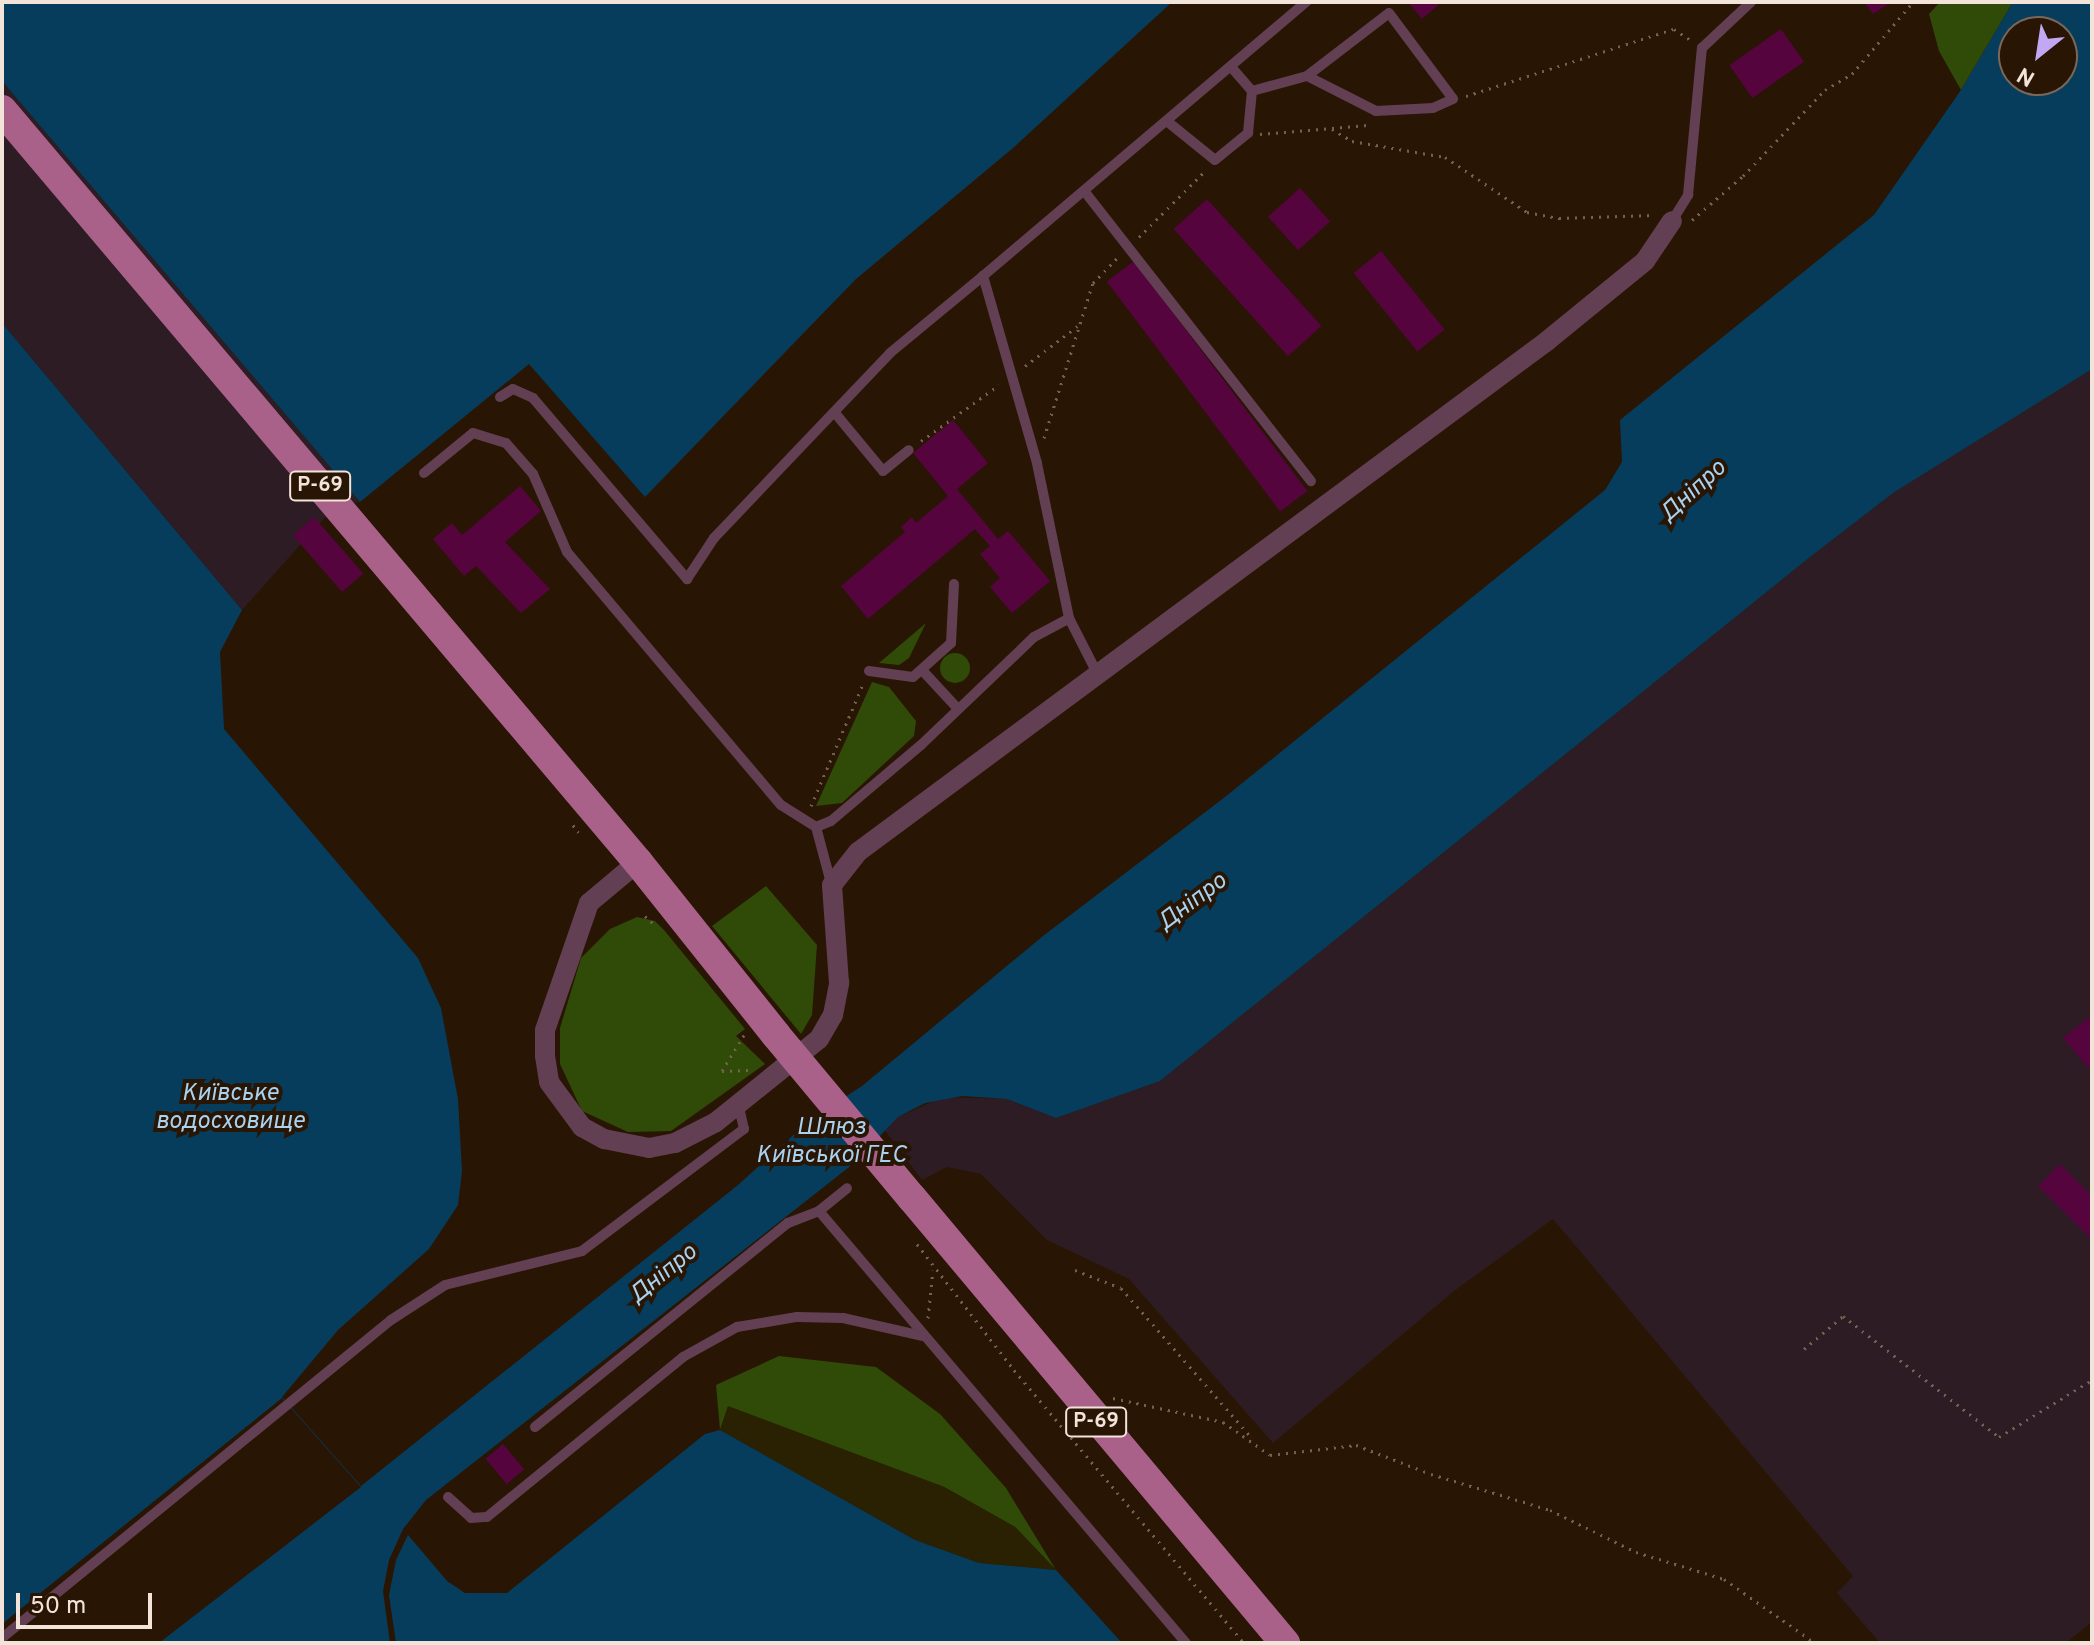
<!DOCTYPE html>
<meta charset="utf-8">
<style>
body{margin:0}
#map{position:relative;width:2094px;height:1645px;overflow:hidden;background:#291504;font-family:Overpass,sans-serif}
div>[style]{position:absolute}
.industrial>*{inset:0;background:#2d1c23}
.green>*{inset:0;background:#304a08}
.round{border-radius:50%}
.sand>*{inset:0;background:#292101}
.water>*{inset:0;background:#073d5c}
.pier>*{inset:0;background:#291504}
.building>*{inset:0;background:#55043e;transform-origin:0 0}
.path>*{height:3px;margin-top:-1.5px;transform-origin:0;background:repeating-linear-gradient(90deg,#736152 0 2px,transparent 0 8px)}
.service>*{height:10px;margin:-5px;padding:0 5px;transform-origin:5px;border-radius:5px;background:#623f52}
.minor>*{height:20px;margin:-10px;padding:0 10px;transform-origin:10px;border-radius:10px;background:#623f52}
.primary>*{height:30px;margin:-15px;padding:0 15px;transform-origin:15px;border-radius:15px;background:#a9618a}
.primary-bridge>*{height:30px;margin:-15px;padding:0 15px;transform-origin:15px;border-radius:15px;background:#a9618a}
span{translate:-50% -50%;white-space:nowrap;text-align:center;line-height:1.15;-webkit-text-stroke:8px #291504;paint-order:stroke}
.shield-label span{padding:2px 6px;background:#291504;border:2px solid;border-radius:6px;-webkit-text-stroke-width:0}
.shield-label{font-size:20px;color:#f2e4d9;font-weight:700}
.water-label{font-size:24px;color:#a9d2f1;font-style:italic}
.frame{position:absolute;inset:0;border:4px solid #f2e4d9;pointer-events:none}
.north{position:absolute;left:1998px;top:16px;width:80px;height:80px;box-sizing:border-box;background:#291504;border:2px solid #796859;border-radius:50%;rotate:210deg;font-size:22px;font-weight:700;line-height:32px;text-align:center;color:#f2e4d9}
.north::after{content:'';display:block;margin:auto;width:28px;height:36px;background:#c2a7f2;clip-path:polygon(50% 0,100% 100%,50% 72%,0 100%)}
.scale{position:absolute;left:16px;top:1593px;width:136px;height:36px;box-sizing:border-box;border:4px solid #f2e4d9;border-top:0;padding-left:10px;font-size:24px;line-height:28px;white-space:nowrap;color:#f2e4d9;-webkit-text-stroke:6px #291504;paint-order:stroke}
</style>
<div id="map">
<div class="industrial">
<div style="clip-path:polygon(2px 81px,360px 502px,336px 505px,242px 610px,2px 323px)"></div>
<div style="clip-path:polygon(2092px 369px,2092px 1622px,2066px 1643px,1880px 1643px,1837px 1593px,1853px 1576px,1553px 1219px,1454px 1291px,1273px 1443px,1129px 1279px,1047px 1240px,981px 1174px,947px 1167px,922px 1180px,884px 1129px,898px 1117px,943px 1097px,1007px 1099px,1056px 1118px,1160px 1081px,1805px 561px,1893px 493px)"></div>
</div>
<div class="green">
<div style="clip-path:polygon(1940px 2px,2013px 2px,1961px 90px,1939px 51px,1929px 14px)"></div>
<div style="clip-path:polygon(926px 623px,909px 658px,899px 665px,879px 663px)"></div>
<div class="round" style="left:940px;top:653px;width:30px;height:30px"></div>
<div style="clip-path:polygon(872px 682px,889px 687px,916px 721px,914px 736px,842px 803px,816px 806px)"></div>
<div style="clip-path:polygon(766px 886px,817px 945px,812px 1015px,801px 1034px,712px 926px)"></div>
<div style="clip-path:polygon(637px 917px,655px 921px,664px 930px,745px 1029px,736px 1036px,765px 1064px,671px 1131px,628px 1132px,582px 1111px,560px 1064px,560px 1028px,581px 958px,610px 929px)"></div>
<div style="clip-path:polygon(779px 1356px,876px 1367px,940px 1414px,1006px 1488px,1056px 1570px,1015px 1527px,944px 1487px,728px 1407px,720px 1430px,716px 1385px)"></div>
</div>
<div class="sand">
<div style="clip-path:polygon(728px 1406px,944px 1487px,1015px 1527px,1056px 1570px,979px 1563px,915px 1540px,720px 1430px)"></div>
</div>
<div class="water">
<div style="clip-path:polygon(2px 2px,1172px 2px,1013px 148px,856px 279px,645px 497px,529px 364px,360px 502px,2px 81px)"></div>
<div style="clip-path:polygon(evenodd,2013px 2px,2092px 2px,2092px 369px,1893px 493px,1805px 561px,1160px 1081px,1056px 1118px,1007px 1099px,962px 1096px,925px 1103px,898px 1117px,853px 1164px,426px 1500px,403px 1529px,447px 1581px,465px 1593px,507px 1593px,705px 1434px,720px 1430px,915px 1540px,979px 1563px,1056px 1570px,1122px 1643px,2px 1643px,2px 323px,242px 610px,220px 652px,224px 729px,418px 958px,441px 1008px,458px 1099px,462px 1171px,458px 1205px,429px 1249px,338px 1330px,282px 1397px,361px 1486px,738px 1185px,811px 1119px,862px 1086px,1043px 936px,1225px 797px,1605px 490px,1622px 462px,1620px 420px,1874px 215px,1961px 90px,2013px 2px,2014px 32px,2062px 32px,2062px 80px,2014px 80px,2014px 32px)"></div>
</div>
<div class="pier">
<div style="clip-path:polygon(282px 1398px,361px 1487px,159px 1643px,2px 1643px,2px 1624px)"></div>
<div style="clip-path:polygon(403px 1529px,408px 1535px,396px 1560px,389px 1595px,396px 1643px,390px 1643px,383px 1591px,389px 1560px)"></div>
</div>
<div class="building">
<div style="clip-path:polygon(1408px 2px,1442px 2px,1422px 19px)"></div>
<div style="clip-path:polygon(1864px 2px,1891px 2px,1873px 14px)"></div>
<div style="left:1781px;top:29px;width:40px;height:63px;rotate:55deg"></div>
<div style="left:1300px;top:188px;width:45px;height:43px;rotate:48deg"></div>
<div style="left:1207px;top:199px;width:171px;height:45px;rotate:48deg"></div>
<div style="left:1381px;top:251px;width:101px;height:35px;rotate:51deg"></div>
<div style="left:1134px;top:261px;width:288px;height:34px;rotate:53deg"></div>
<div style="clip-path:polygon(953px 420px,988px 463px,957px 489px,998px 539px,1008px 531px,1050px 581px,1012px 613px,990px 587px,1000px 578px,980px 554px,990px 546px,975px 529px,868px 619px,841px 586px,905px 532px,901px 527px,912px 517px,916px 523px,948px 496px,913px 453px)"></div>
<div style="clip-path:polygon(520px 486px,541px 511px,505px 542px,550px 589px,521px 613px,476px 566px,464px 576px,433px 539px,452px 523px,462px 535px)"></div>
<div style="left:314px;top:517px;width:75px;height:28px;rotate:49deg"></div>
<div style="clip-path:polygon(2092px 1015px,2092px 1065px,2088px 1068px,2063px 1038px)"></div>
<div style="clip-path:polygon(2060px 1164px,2092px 1196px,2092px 1240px,2038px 1186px)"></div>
<div style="left:503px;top:1444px;width:33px;height:23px;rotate:50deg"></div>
</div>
<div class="path">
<div style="left:1466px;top:96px;width:219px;rotate:-17.9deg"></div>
<div style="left:1674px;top:29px;width:22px;rotate:34deg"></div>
<div style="left:1332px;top:129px;width:23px;rotate:31deg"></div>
<div style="left:1352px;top:141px;width:94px;rotate:9.8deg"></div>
<div style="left:1445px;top:157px;width:99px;rotate:33.9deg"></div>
<div style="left:1527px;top:212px;width:33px;rotate:11deg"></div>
<div style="left:1559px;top:218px;width:94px;rotate:-1.8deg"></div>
<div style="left:1260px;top:134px;width:108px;rotate:-4.8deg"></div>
<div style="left:1692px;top:220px;width:67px;rotate:-40.8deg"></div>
<div style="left:1743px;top:176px;width:119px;rotate:-46.4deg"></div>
<div style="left:1825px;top:90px;width:31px;rotate:-31deg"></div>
<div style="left:1852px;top:74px;width:94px;rotate:-49.7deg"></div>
<div style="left:1139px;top:237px;width:96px;rotate:-45deg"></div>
<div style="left:1025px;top:366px;width:68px;rotate:-37.2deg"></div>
<div style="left:1044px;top:438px;width:163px;rotate:-72.5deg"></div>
<div style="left:1093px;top:283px;width:37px;rotate:-46deg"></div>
<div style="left:921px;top:441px;width:96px;rotate:-35.7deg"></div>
<div style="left:811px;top:806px;width:133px;rotate:-66.9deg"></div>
<div style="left:573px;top:825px;width:9px;rotate:54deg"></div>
<div style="left:645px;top:916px;width:15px;rotate:42deg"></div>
<div style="left:744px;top:1035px;width:42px;rotate:121.4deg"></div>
<div style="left:722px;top:1071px;width:26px;rotate:-2deg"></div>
<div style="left:917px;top:1244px;width:159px;rotate:52.4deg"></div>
<div style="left:1014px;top:1370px;width:357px;rotate:49.9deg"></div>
<div style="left:1075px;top:1270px;width:49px;rotate:21.4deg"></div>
<div style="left:1121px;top:1288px;width:199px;rotate:48.9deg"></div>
<div style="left:928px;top:1318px;width:48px;rotate:-84.1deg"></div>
<div style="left:1804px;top:1349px;width:51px;rotate:-40.2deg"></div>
<div style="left:1843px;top:1316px;width:197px;rotate:37.8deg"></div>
<div style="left:1999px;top:1437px;width:109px;rotate:-31.5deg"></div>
<div style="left:1113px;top:1398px;width:113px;rotate:12.3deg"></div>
<div style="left:1223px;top:1422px;width:57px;rotate:35.1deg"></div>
<div style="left:1270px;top:1455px;width:87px;rotate:-6.6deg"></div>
<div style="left:1356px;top:1445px;width:80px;rotate:21.1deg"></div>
<div style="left:1431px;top:1474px;width:124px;rotate:16.8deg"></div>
<div style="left:1550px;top:1510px;width:96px;rotate:26deg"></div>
<div style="left:1636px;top:1552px;width:92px;rotate:17.1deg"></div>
<div style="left:1724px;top:1579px;width:111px;rotate:35.1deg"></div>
</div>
<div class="service">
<div style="left:1252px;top:91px;width:57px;rotate:-15.3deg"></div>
<div style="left:1307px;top:76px;width:103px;rotate:-37.5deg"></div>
<div style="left:1389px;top:13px;width:107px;rotate:53.3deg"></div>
<div style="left:1453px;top:99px;width:22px;rotate:156deg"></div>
<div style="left:1433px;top:108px;width:57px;rotate:177deg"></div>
<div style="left:1376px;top:111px;width:77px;rotate:-153.1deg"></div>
<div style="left:1168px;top:122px;width:60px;rotate:39deg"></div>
<div style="left:1215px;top:160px;width:43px;rotate:-39.3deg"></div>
<div style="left:1248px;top:133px;width:42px;rotate:-84.6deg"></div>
<div style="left:1252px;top:91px;width:32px;rotate:-131deg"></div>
<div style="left:1085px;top:192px;width:367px;rotate:52deg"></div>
<div style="left:1672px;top:221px;width:31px;rotate:-58deg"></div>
<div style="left:1688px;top:195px;width:148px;rotate:-84.6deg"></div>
<div style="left:1702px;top:48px;width:67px;rotate:-43.2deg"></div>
<div style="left:500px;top:397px;width:15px;rotate:-32deg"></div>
<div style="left:513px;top:389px;width:22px;rotate:24deg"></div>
<div style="left:533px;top:398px;width:238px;rotate:49.6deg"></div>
<div style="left:687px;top:579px;width:49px;rotate:-56.6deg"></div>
<div style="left:714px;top:538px;width:255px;rotate:-46.4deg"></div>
<div style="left:890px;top:353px;width:121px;rotate:-39.6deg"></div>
<div style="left:835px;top:413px;width:75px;rotate:50.4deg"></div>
<div style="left:883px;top:471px;width:33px;rotate:-39deg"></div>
<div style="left:424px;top:473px;width:63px;rotate:-39.2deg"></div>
<div style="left:473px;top:433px;width:34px;rotate:17deg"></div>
<div style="left:506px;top:443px;width:41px;rotate:48.9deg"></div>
<div style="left:533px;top:474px;width:85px;rotate:66.4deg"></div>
<div style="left:567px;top:552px;width:331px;rotate:49.8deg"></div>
<div style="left:781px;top:805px;width:41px;rotate:32.2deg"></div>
<div style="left:816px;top:827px;width:16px;rotate:-22deg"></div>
<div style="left:831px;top:821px;width:118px;rotate:-40.2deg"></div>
<div style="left:921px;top:745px;width:156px;rotate:-43.7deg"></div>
<div style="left:1034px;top:637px;width:40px;rotate:-28deg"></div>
<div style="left:922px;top:670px;width:53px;rotate:47.3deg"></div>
<div style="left:869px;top:671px;width:44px;rotate:7.8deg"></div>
<div style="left:913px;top:677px;width:51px;rotate:-41.8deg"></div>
<div style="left:951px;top:643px;width:59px;rotate:-87.1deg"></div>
<div style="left:1096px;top:671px;width:59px;rotate:-117deg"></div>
<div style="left:1069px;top:618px;width:158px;rotate:-101.7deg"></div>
<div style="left:1037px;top:463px;width:195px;rotate:-106.1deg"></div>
<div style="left:983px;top:276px;width:424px;rotate:-40.3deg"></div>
<div style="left:816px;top:827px;width:58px;rotate:75deg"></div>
<div style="left:819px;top:1211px;width:567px;rotate:49.65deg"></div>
<div style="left:535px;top:1427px;width:325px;rotate:-38.9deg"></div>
<div style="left:788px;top:1223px;width:33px;rotate:-21deg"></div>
<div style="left:819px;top:1211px;width:36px;rotate:-39deg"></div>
<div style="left:448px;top:1497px;width:31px;rotate:42deg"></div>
<div style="left:471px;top:1518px;width:16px;rotate:-4deg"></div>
<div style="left:487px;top:1517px;width:253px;rotate:-39.2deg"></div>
<div style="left:683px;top:1357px;width:62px;rotate:-29.1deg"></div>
<div style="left:737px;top:1327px;width:61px;rotate:-9.5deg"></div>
<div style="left:797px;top:1317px;width:46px;rotate:1.2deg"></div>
<div style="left:843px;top:1318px;width:81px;rotate:12.8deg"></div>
<div style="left:2px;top:1638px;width:502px;rotate:-39.27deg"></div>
<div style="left:391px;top:1320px;width:64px;rotate:-32.9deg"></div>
<div style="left:445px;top:1285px;width:141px;rotate:-13.9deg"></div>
<div style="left:582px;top:1251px;width:203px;rotate:-37deg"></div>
<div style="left:744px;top:1129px;width:26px;rotate:-103deg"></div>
</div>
<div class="minor">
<div style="left:638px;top:862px;width:64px;rotate:140.1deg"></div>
<div style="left:589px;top:903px;width:134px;rotate:109.1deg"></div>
<div style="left:545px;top:1030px;width:26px;rotate:90deg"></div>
<div style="left:545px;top:1056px;width:26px;rotate:81deg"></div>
<div style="left:549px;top:1082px;width:56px;rotate:53.7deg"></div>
<div style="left:582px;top:1127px;width:25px;rotate:29deg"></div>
<div style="left:604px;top:1139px;width:46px;rotate:11.3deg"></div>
<div style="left:649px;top:1148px;width:26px;rotate:-11deg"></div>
<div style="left:675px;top:1143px;width:46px;rotate:-27.1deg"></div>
<div style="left:716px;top:1122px;width:132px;rotate:-38.9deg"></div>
<div style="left:819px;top:1039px;width:28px;rotate:-60deg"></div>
<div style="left:833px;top:1015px;width:33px;rotate:-79deg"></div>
<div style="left:839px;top:983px;width:98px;rotate:-94.1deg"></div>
<div style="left:832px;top:885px;width:42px;rotate:-51.8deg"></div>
<div style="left:858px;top:852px;width:858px;rotate:-36.56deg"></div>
<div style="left:1547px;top:341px;width:127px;rotate:-39.2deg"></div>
<div style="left:1645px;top:261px;width:48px;rotate:-56deg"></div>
</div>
<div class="primary">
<div style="left:2px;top:110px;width:985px;rotate:49.78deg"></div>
<div style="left:638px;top:862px;width:221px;rotate:51.4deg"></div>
<div style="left:912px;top:1198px;width:581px;rotate:50.03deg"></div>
</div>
<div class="primary-bridge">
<div style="left:776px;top:1035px;width:212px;rotate:50.2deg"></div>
</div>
<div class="shield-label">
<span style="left:320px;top:486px">Р-69</span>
<span style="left:1096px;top:1422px">Р-69</span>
</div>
<div class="water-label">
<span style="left:1694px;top:492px;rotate:-42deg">Дніпро</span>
<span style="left:1193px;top:903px;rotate:-37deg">Дніпро</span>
<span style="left:230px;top:1109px">Київське<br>водосховище</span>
<span style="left:831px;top:1143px">Шлюз<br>Київської ГЕС</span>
<span style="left:664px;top:1275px;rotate:-39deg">Дніпро</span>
</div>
<div class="frame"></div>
<div class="north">N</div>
<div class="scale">50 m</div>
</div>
